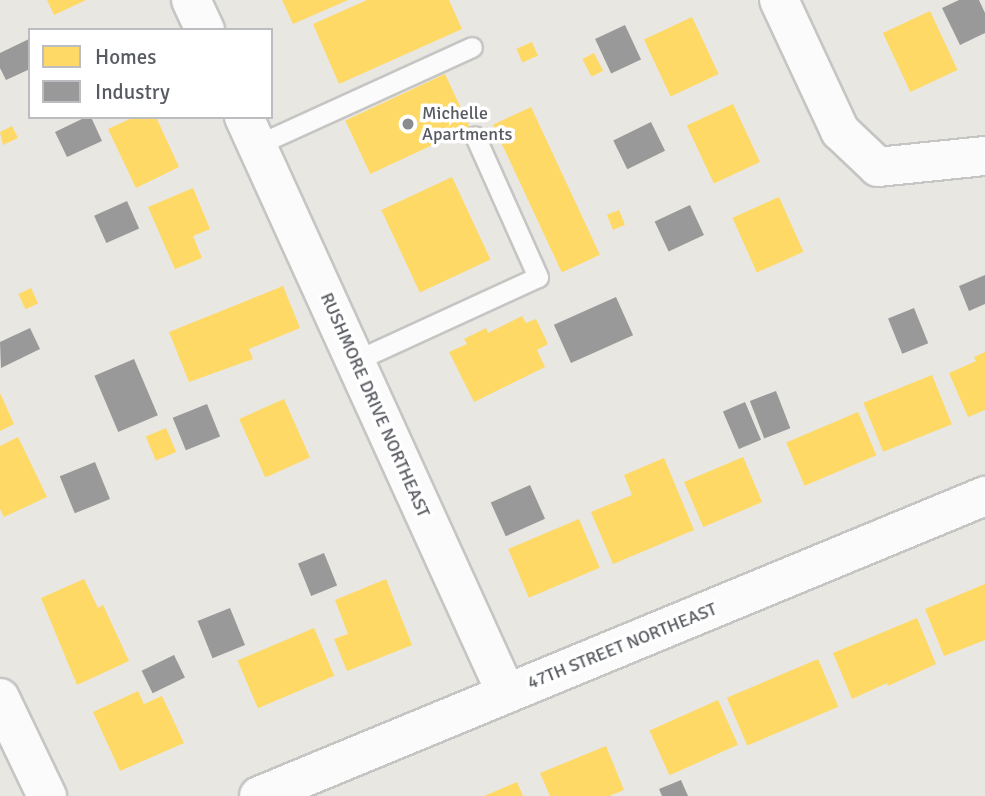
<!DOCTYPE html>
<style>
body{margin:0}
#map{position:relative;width:985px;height:796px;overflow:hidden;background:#e8e7e2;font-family:Signika,sans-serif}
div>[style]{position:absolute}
.homes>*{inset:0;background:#ffd966;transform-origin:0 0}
.industry>*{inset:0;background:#999;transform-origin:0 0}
.roads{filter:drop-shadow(2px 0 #c5c5c4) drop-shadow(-2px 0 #c5c5c4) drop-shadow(0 2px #c5c5c4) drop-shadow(0 -2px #c5c5c4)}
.service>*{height:19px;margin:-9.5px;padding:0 9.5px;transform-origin:9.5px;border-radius:9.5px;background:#fcfbfb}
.minor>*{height:38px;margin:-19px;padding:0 19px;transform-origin:19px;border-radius:19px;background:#fcfbfb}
.dots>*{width:19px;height:19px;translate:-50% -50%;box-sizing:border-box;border:4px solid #fff;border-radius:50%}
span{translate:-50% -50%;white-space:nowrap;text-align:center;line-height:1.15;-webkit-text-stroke:7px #fff;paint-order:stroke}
.poi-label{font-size:18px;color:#585b61}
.left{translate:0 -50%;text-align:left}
.street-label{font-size:18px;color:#585b61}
.legend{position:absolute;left:28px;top:28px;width:245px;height:91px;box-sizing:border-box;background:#fff;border:2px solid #bcbdc0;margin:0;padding:9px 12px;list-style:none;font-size:21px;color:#585b61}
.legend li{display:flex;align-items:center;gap:14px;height:35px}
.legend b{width:35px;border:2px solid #bcbdc0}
</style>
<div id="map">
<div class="homes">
<div style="clip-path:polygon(47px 0,86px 0,54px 15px)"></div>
<div style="clip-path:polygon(282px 0,348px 0,293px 24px)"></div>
<div style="clip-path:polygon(367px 0,449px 0,462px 29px,339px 84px,313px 24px)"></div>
<div style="left:930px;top:11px;width:65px;height:52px;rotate:65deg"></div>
<div style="left:692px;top:17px;width:63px;height:53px;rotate:65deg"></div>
<div style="left:532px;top:42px;width:15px;height:17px;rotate:67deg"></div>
<div style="left:594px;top:53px;width:20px;height:13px;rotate:63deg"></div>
<div style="left:445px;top:74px;width:59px;height:110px;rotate:65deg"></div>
<div style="left:733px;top:104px;width:64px;height:51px;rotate:65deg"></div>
<div style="left:531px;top:107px;width:163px;height:42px;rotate:65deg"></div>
<div style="clip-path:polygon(134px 117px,156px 117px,179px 167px,136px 188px,108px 129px)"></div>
<div style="clip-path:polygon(12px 126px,18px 138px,3px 145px,0 132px)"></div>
<div style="left:452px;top:177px;width:91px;height:78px;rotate:65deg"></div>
<div style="clip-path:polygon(193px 188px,210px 229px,193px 236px,202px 258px,175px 269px,148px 207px)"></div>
<div style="left:779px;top:197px;width:60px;height:51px;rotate:66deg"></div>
<div style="left:619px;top:210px;width:16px;height:13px;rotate:68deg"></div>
<div style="clip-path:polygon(283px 286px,300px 328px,249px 349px,253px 359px,189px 382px,169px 332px)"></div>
<div style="left:31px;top:288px;width:17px;height:14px;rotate:65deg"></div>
<div style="clip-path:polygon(522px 316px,526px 323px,536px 319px,548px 344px,537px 350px,545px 367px,474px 402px,449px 352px,467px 344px,464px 339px,486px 328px,488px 333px)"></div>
<div style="clip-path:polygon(985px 352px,985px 410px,968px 417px,949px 373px,976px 361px,974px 357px)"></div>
<div style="left:932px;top:375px;width:53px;height:74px;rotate:68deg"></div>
<div style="clip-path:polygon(0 393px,14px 424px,0 431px)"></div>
<div style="left:284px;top:399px;width:64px;height:49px;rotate:66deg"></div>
<div style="left:858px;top:412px;width:47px;height:78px;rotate:67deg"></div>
<div style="left:166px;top:428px;width:26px;height:22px;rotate:67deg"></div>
<div style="clip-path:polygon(18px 437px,47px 497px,4px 517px,0 509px,0 446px)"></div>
<div style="left:743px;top:457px;width:49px;height:64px;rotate:67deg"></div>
<div style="clip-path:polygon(664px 458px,694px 530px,613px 564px,591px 512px,632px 495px,624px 475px)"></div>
<div style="left:579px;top:519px;width:53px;height:77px;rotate:67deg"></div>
<div style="clip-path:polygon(84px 579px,98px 608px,103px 605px,129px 661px,77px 685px,41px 598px)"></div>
<div style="clip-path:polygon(386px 579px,412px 645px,347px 671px,334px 639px,348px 634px,335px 600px)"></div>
<div style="clip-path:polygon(985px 584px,985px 640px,944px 656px,925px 609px)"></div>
<div style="clip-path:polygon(917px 618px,936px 664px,888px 686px,887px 683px,852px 699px,833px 653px)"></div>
<div style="left:314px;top:628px;width:52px;height:83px;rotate:67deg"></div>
<div style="left:818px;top:659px;width:52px;height:99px;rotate:67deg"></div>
<div style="clip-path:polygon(138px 691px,144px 704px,162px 696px,184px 743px,120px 771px,93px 712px)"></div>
<div style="left:718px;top:700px;width:49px;height:75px;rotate:66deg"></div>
<div style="clip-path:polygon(606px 746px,624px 790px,609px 796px,550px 796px,540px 773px)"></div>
<div style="clip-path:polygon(517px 782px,523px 796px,484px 796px)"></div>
</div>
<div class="industry">
<div style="clip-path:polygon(959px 0,979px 0,985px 13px,985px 33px,960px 45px,942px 8px)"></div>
<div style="left:625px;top:25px;width:38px;height:33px;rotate:65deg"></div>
<div style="clip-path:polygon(29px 39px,30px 69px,6px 80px,0 68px,0 53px)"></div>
<div style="clip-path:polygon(86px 117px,91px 117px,102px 141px,67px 157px,55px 132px)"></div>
<div style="left:651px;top:122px;width:32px;height:42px;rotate:64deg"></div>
<div style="left:127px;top:201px;width:30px;height:36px;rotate:66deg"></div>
<div style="left:690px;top:205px;width:33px;height:39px;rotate:65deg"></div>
<div style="clip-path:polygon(985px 275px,985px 304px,969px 311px,959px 286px)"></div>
<div style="left:616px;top:297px;width:42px;height:68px;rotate:66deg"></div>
<div style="left:914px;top:308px;width:38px;height:28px;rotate:68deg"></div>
<div style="clip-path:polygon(30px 328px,40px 349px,1px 368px,0 342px)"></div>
<div style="left:134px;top:359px;width:61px;height:43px;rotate:67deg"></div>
<div style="left:776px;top:391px;width:40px;height:28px;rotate:69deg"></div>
<div style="left:745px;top:402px;width:41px;height:24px;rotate:67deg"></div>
<div style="left:207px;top:404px;width:35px;height:37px;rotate:68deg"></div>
<div style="left:95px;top:462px;width:40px;height:38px;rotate:68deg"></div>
<div style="left:530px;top:485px;width:37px;height:43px;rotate:66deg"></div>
<div style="left:324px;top:553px;width:35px;height:28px;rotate:68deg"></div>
<div style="left:230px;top:608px;width:40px;height:35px;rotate:68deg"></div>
<div style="left:174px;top:655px;width:25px;height:36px;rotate:64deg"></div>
<div style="clip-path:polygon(681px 780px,688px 796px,662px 796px,659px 789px)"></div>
</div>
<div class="roads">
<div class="service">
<div style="left:257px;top:145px;width:236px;rotate:-24.5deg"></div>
<div style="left:355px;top:361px;width:201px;rotate:-24.7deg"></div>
<div style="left:538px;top:277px;width:154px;rotate:-114.1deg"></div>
</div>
<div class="minor">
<div style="left:191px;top:0;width:33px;rotate:65deg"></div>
<div style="left:779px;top:0;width:145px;rotate:65deg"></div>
<div style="left:840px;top:131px;width:52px;rotate:43.5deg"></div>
<div style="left:878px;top:167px;width:108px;rotate:-5.9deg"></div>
<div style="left:244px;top:117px;width:633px;rotate:65.54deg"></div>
<div style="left:0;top:698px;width:109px;rotate:64.4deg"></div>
<div style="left:259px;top:796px;width:786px;rotate:-22.45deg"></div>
</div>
</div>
<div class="dots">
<div style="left:408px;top:124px;background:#8a8c8e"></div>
</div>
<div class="poi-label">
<span class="left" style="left:422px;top:124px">Michelle<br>Apartments</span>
</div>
<div class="street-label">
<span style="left:375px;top:405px;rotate:66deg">RUSHMORE DRIVE NORTHEAST</span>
<span style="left:622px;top:646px;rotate:-22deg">47TH STREET NORTHEAST</span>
</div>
<ul class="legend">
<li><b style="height:19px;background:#ffd966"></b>Homes</li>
<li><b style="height:19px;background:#999"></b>Industry</li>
</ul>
</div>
